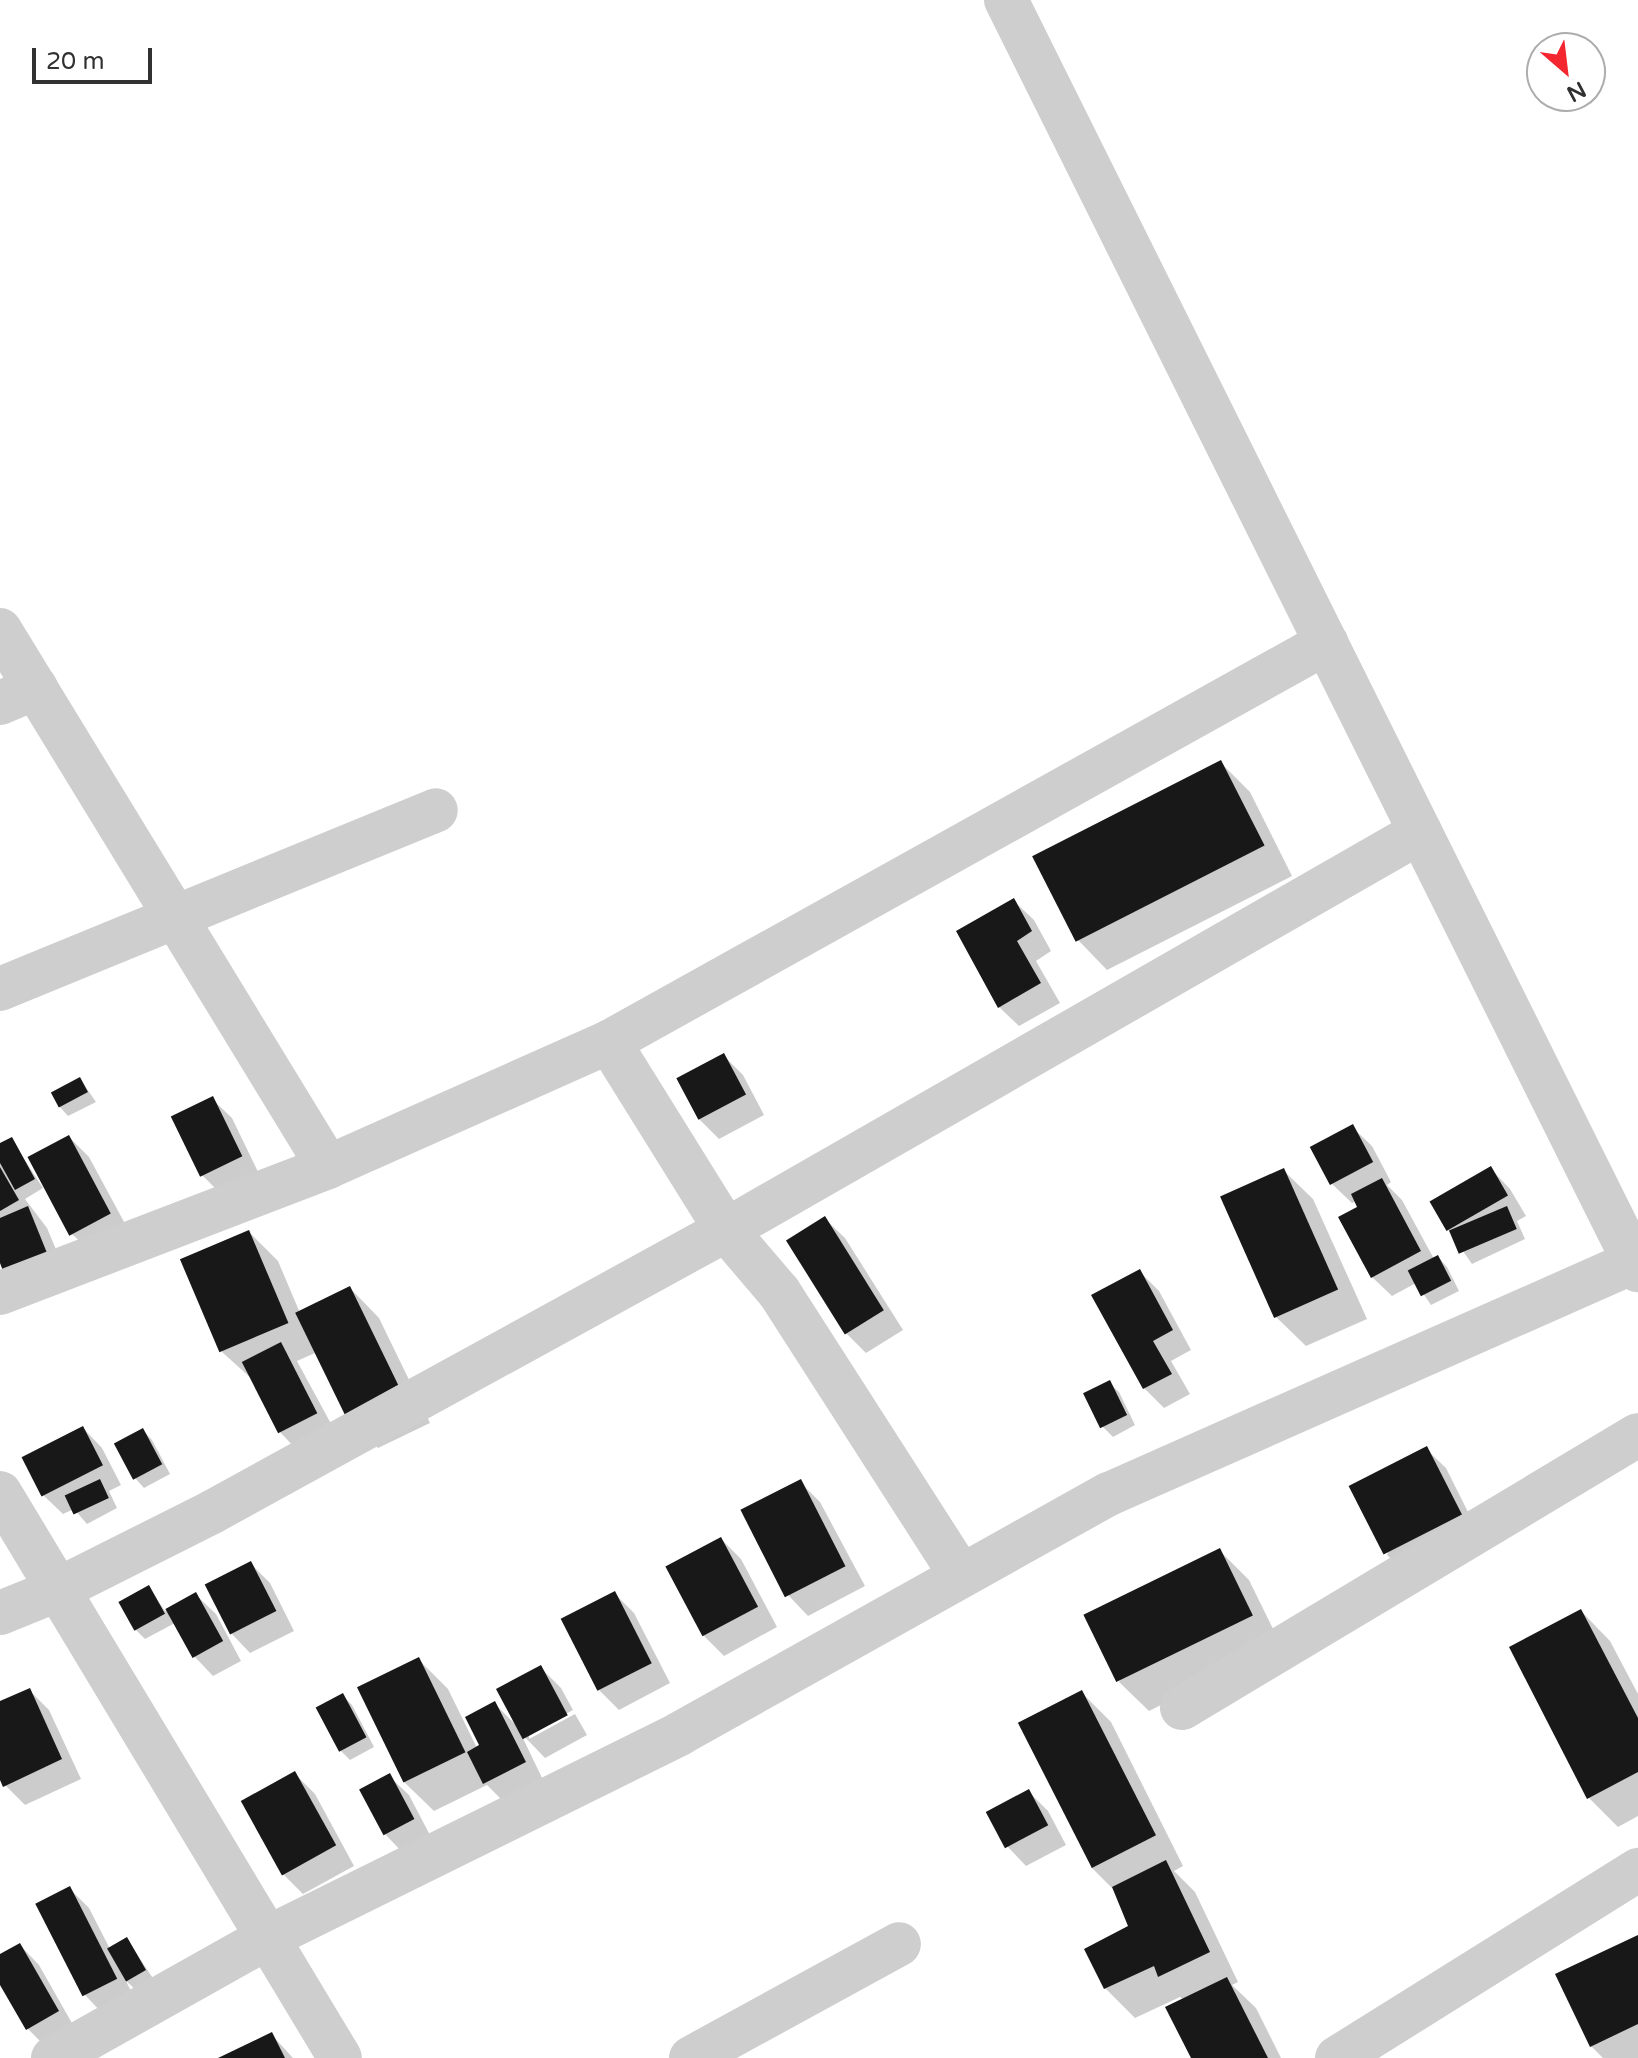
<!DOCTYPE html>
<style>
body{margin:0}
#map{position:relative;width:1638px;height:2058px;overflow:hidden;background:#fff;font-family:"Varela Round",sans-serif}
div>[style]{position:absolute}
.shadow>*{inset:0;background:#0003}
.building>*{inset:0;background:#181818;transform-origin:0 0}
.minor>*{height:44px;margin:-22px;padding:0 22px;transform-origin:22px;border-radius:22px;background:#cecece}
span{translate:-50% -50%;white-space:nowrap;text-align:center;line-height:1.15;-webkit-text-stroke:8px #fff;paint-order:stroke}
.north{position:absolute;left:1526px;top:32px;width:80px;height:80px;box-sizing:border-box;background:#fff;border:2px solid #adadad;border-radius:50%;rotate:152deg;font-size:22px;font-weight:700;line-height:32px;text-align:center;color:#313131}
.north::after{content:'';display:block;margin:auto;width:28px;height:36px;background:#f42730;clip-path:polygon(50% 0,100% 100%,50% 72%,0 100%)}
.scale{position:absolute;left:32px;top:48px;width:120px;height:36px;box-sizing:border-box;border:4px solid #313131;border-top:0;padding-left:10px;font-size:24px;line-height:28px;white-space:nowrap;color:#313131;-webkit-text-stroke:6px #fff;paint-order:stroke}
</style>
<div id="map">
<div class="shadow">
<div style="clip-path:polygon(1220px 762px,1250px 792px,1292px 876px,1107px 970px,1078px 940px)"></div>
<div style="clip-path:polygon(1014px 901px,1034px 920px,1051px 951px,1036px 961px,1060px 1003px,1019px 1026px,999px 1007px)"></div>
<div style="clip-path:polygon(724px 1056px,743px 1075px,764px 1115px,719px 1139px,699px 1119px)"></div>
<div style="clip-path:polygon(80px 1079px,96px 1102px,68px 1116px,59px 1106px)"></div>
<div style="clip-path:polygon(212px 1099px,232px 1118px,260px 1176px,222px 1195px,202px 1175px)"></div>
<div style="clip-path:polygon(1352px 1127px,1372px 1146px,1391px 1182px,1387px 1185px,1402px 1200px,1434px 1259px,1438px 1257px,1447px 1267px,1459px 1291px,1431px 1305px,1416px 1283px,1392px 1296px,1372px 1277px,1360px 1208px,1357px 1201px,1352px 1203px,1332px 1184px)"></div>
<div style="clip-path:polygon(69px 1137px,89px 1157px,130px 1233px,92px 1253px,72px 1234px)"></div>
<div style="clip-path:polygon(11px 1139px,43px 1188px,25px 1199px,47px 1228px,66px 1273px,0 1258px,0 1146px)"></div>
<div style="clip-path:polygon(1491px 1169px,1510px 1189px,1526px 1216px,1517px 1221px,1525px 1239px,1472px 1264px,1447px 1228px)"></div>
<div style="clip-path:polygon(1283px 1170px,1313px 1199px,1367px 1319px,1306px 1346px,1276px 1317px)"></div>
<div style="clip-path:polygon(825px 1219px,845px 1238px,903px 1330px,866px 1353px,846px 1333px)"></div>
<div style="clip-path:polygon(249px 1232px,278px 1261px,300px 1313px,350px 1288px,379px 1318px,430px 1423px,378px 1448px,348px 1418px,315px 1353px,297px 1361px,336px 1433px,299px 1452px,280px 1432px,253px 1380px,222px 1352px)"></div>
<div style="clip-path:polygon(1139px 1271px,1159px 1291px,1191px 1350px,1171px 1361px,1190px 1394px,1164px 1408px,1144px 1388px)"></div>
<div style="clip-path:polygon(1109px 1383px,1119px 1392px,1135px 1425px,1113px 1437px,1103px 1427px)"></div>
<div style="clip-path:polygon(83px 1428px,102px 1448px,121px 1485px,109px 1491px,117px 1508px,87px 1524px,74px 1509px,63px 1514px,43px 1495px)"></div>
<div style="clip-path:polygon(143px 1430px,152px 1440px,170px 1474px,144px 1488px,135px 1478px,117px 1444px)"></div>
<div style="clip-path:polygon(1426px 1449px,1446px 1468px,1480px 1536px,1406px 1574px,1387px 1555px)"></div>
<div style="clip-path:polygon(800px 1482px,820px 1502px,865px 1586px,808px 1616px,789px 1596px)"></div>
<div style="clip-path:polygon(721px 1539px,741px 1559px,777px 1627px,724px 1656px,704px 1636px)"></div>
<div style="clip-path:polygon(1219px 1550px,1249px 1580px,1281px 1645px,1149px 1711px,1119px 1682px)"></div>
<div style="clip-path:polygon(250px 1563px,270px 1583px,294px 1631px,250px 1653px,231px 1633px)"></div>
<div style="clip-path:polygon(149px 1588px,165px 1611px,196px 1595px,216px 1614px,241px 1661px,213px 1676px,194px 1656px,175px 1623px,145px 1639px,136px 1630px)"></div>
<div style="clip-path:polygon(614px 1593px,634px 1613px,670px 1683px,619px 1710px,599px 1690px)"></div>
<div style="clip-path:polygon(1581px 1611px,1610px 1641px,1638px 1694px,1638px 1816px,1618px 1827px,1588px 1797px)"></div>
<div style="clip-path:polygon(419px 1660px,448px 1689px,477px 1748px,482px 1746px,495px 1704px,519px 1728px,541px 1668px,561px 1688px,573px 1710px,529px 1734px,529px 1739px,575px 1714px,587px 1735px,545px 1758px,520px 1732px,544px 1782px,504px 1802px,487px 1785px,434px 1811px,404px 1782px)"></div>
<div style="clip-path:polygon(29px 1690px,49px 1710px,81px 1779px,25px 1805px,5px 1785px,0 1775px,0 1704px)"></div>
<div style="clip-path:polygon(1082px 1693px,1111px 1722px,1183px 1866px,1174px 1871px,1195px 1892px,1238px 1982px,1232px 1985px,1256px 2008px,1281px 2058px,1193px 2058px,1184px 2000px,1180px 1997px,1135px 2018px,1105px 1988px,1131px 1926px,1116px 1892px,1091px 1867px)"></div>
<div style="clip-path:polygon(343px 1696px,352px 1705px,374px 1747px,350px 1760px,341px 1751px)"></div>
<div style="clip-path:polygon(295px 1774px,315px 1794px,354px 1866px,303px 1894px,283px 1874px)"></div>
<div style="clip-path:polygon(389px 1776px,409px 1795px,432px 1839px,404px 1854px,385px 1834px,361px 1790px)"></div>
<div style="clip-path:polygon(1029px 1792px,1048px 1811px,1066px 1845px,1026px 1866px,1007px 1846px)"></div>
<div style="clip-path:polygon(69px 1888px,89px 1908px,110px 1949px,127px 1939px,154px 1980px,136px 1990px,126px 1981px,135px 1999px,104px 2015px,85px 1995px,38px 1904px)"></div>
<div style="clip-path:polygon(1638px 1938px,1638px 2058px,1603px 2058px,1591px 2046px)"></div>
<div style="clip-path:polygon(20px 1945px,39px 1965px,77px 2032px,48px 2049px,28px 2029px,0 1981px,0 1956px)"></div>
<div style="clip-path:polygon(272px 2035px,293px 2058px,223px 2058px)"></div>
</div>
<div class="building">
<div style="left:1221px;top:760px;width:96px;height:212px;rotate:63deg"></div>
<div style="clip-path:polygon(1014px 898px,1032px 931px,1017px 941px,1041px 983px,998px 1008px,956px 931px)"></div>
<div style="left:724px;top:1053px;width:47px;height:54px;rotate:62deg"></div>
<div style="left:80px;top:1077px;width:17px;height:33px;rotate:62deg"></div>
<div style="left:213px;top:1096px;width:67px;height:47px;rotate:64deg"></div>
<div style="left:1353px;top:1124px;width:43px;height:49px;rotate:62deg"></div>
<div style="left:69px;top:1135px;width:89px;height:47px;rotate:62deg"></div>
<div style="clip-path:polygon(12px 1137px,35px 1179px,15px 1190px,0 1163px,0 1143px)"></div>
<div style="left:1491px;top:1166px;width:34px;height:71px;rotate:60deg"></div>
<div style="clip-path:polygon(0 1167px,19px 1200px,0 1211px)"></div>
<div style="left:1284px;top:1168px;width:133px;height:70px;rotate:66deg"></div>
<div style="clip-path:polygon(1382px 1178px,1421px 1251px,1371px 1278px,1338px 1217px,1357px 1207px,1351px 1194px)"></div>
<div style="clip-path:polygon(28px 1206px,47px 1253px,3px 1271px,0 1263px,0 1218px)"></div>
<div style="left:1507px;top:1206px;width:25px;height:63px;rotate:67deg"></div>
<div style="left:825px;top:1216px;width:111px;height:46px;rotate:58deg"></div>
<div style="left:249px;top:1230px;width:101px;height:75px;rotate:67deg"></div>
<div style="left:1438px;top:1255px;width:29px;height:34px;rotate:63deg"></div>
<div style="clip-path:polygon(1140px 1269px,1173px 1330px,1153px 1341px,1172px 1374px,1143px 1389px,1091px 1295px)"></div>
<div style="left:350px;top:1286px;width:119px;height:61px;rotate:64deg"></div>
<div style="left:281px;top:1342px;width:80px;height:44px;rotate:63deg"></div>
<div style="left:1110px;top:1380px;width:39px;height:30px;rotate:64deg"></div>
<div style="left:83px;top:1426px;width:44px;height:69px;rotate:63deg"></div>
<div style="left:143px;top:1428px;width:41px;height:33px;rotate:62deg"></div>
<div style="left:1427px;top:1446px;width:77px;height:88px;rotate:63deg"></div>
<div style="left:100px;top:1479px;width:21px;height:39px;rotate:65deg"></div>
<div style="left:801px;top:1479px;width:98px;height:68px;rotate:63deg"></div>
<div style="left:721px;top:1537px;width:79px;height:63px;rotate:62deg"></div>
<div style="left:1220px;top:1548px;width:75px;height:152px;rotate:64deg"></div>
<div style="left:251px;top:1561px;width:56px;height:52px;rotate:63deg"></div>
<div style="left:149px;top:1585px;width:33px;height:35px;rotate:61deg"></div>
<div style="left:615px;top:1591px;width:81px;height:61px;rotate:63deg"></div>
<div style="left:196px;top:1592px;width:56px;height:35px;rotate:61deg"></div>
<div style="clip-path:polygon(1581px 1609px,1638px 1718px,1638px 1772px,1587px 1799px,1509px 1647px)"></div>
<div style="left:419px;top:1657px;width:106px;height:69px;rotate:64deg"></div>
<div style="left:541px;top:1665px;width:57px;height:51px;rotate:62deg"></div>
<div style="clip-path:polygon(30px 1688px,62px 1759px,3px 1787px,0 1780px,0 1701px)"></div>
<div style="left:1082px;top:1690px;width:163px;height:72px;rotate:63deg"></div>
<div style="left:343px;top:1693px;width:50px;height:31px;rotate:62deg"></div>
<div style="clip-path:polygon(495px 1701px,526px 1762px,483px 1784px,467px 1752px,479px 1745px,465px 1717px)"></div>
<div style="left:295px;top:1771px;width:85px;height:62px;rotate:61deg"></div>
<div style="left:390px;top:1773px;width:52px;height:35px;rotate:62deg"></div>
<div style="left:1029px;top:1789px;width:41px;height:49px;rotate:62deg"></div>
<div style="clip-path:polygon(1166px 1860px,1210px 1952px,1158px 1977px,1154px 1966px,1104px 1989px,1084px 1949px,1128px 1926px,1112px 1887px)"></div>
<div style="left:70px;top:1886px;width:104px;height:39px;rotate:63deg"></div>
<div style="clip-path:polygon(1638px 1935px,1638px 2024px,1590px 2047px,1555px 1974px)"></div>
<div style="left:127px;top:1937px;width:38px;height:23px;rotate:60deg"></div>
<div style="clip-path:polygon(20px 1943px,59px 2011px,26px 2030px,0 1985px,0 1954px)"></div>
<div style="clip-path:polygon(1227px 1977px,1268px 2058px,1191px 2058px,1165px 2007px)"></div>
<div style="clip-path:polygon(272px 2032px,285px 2058px,218px 2058px)"></div>
</div>
<div class="minor">
<div style="left:1006px;top:0;width:1419px;rotate:63.54deg"></div>
<div style="left:0;top:630px;width:629px;rotate:58.58deg"></div>
<div style="left:0;top:703px;width:39px;rotate:-23deg"></div>
<div style="left:0;top:989px;width:471px;rotate:-22.3deg"></div>
<div style="left:609px;top:1042px;width:221px;rotate:58.1deg"></div>
<div style="left:726px;top:1230px;width:82px;rotate:49.5deg"></div>
<div style="left:779px;top:1292px;width:337px;rotate:57.3deg"></div>
<div style="left:0;top:1293px;width:351px;rotate:-21deg"></div>
<div style="left:328px;top:1167px;width:308px;rotate:-24deg"></div>
<div style="left:609px;top:1042px;width:821px;rotate:-29.1deg"></div>
<div style="left:0;top:1493px;width:659px;rotate:58.96deg"></div>
<div style="left:0;top:1613px;width:61px;rotate:-22deg"></div>
<div style="left:57px;top:1590px;width:174px;rotate:-26.7deg"></div>
<div style="left:212px;top:1512px;width:586px;rotate:-28.75deg"></div>
<div style="left:726px;top:1230px;width:800px;rotate:-29.83deg"></div>
<div style="left:1182px;top:1708px;width:531px;rotate:-30.91deg"></div>
<div style="left:53px;top:2058px;width:248px;rotate:-29.3deg"></div>
<div style="left:269px;top:1937px;width:458px;rotate:-26.3deg"></div>
<div style="left:679px;top:1734px;width:492px;rotate:-29.2deg"></div>
<div style="left:1109px;top:1494px;width:578px;rotate:-23.86deg"></div>
<div style="left:691px;top:2058px;width:237px;rotate:-28.7deg"></div>
<div style="left:1337px;top:2058px;width:355px;rotate:-32deg"></div>
</div>
<div class="north">N</div>
<div class="scale">20 m</div>
</div>
